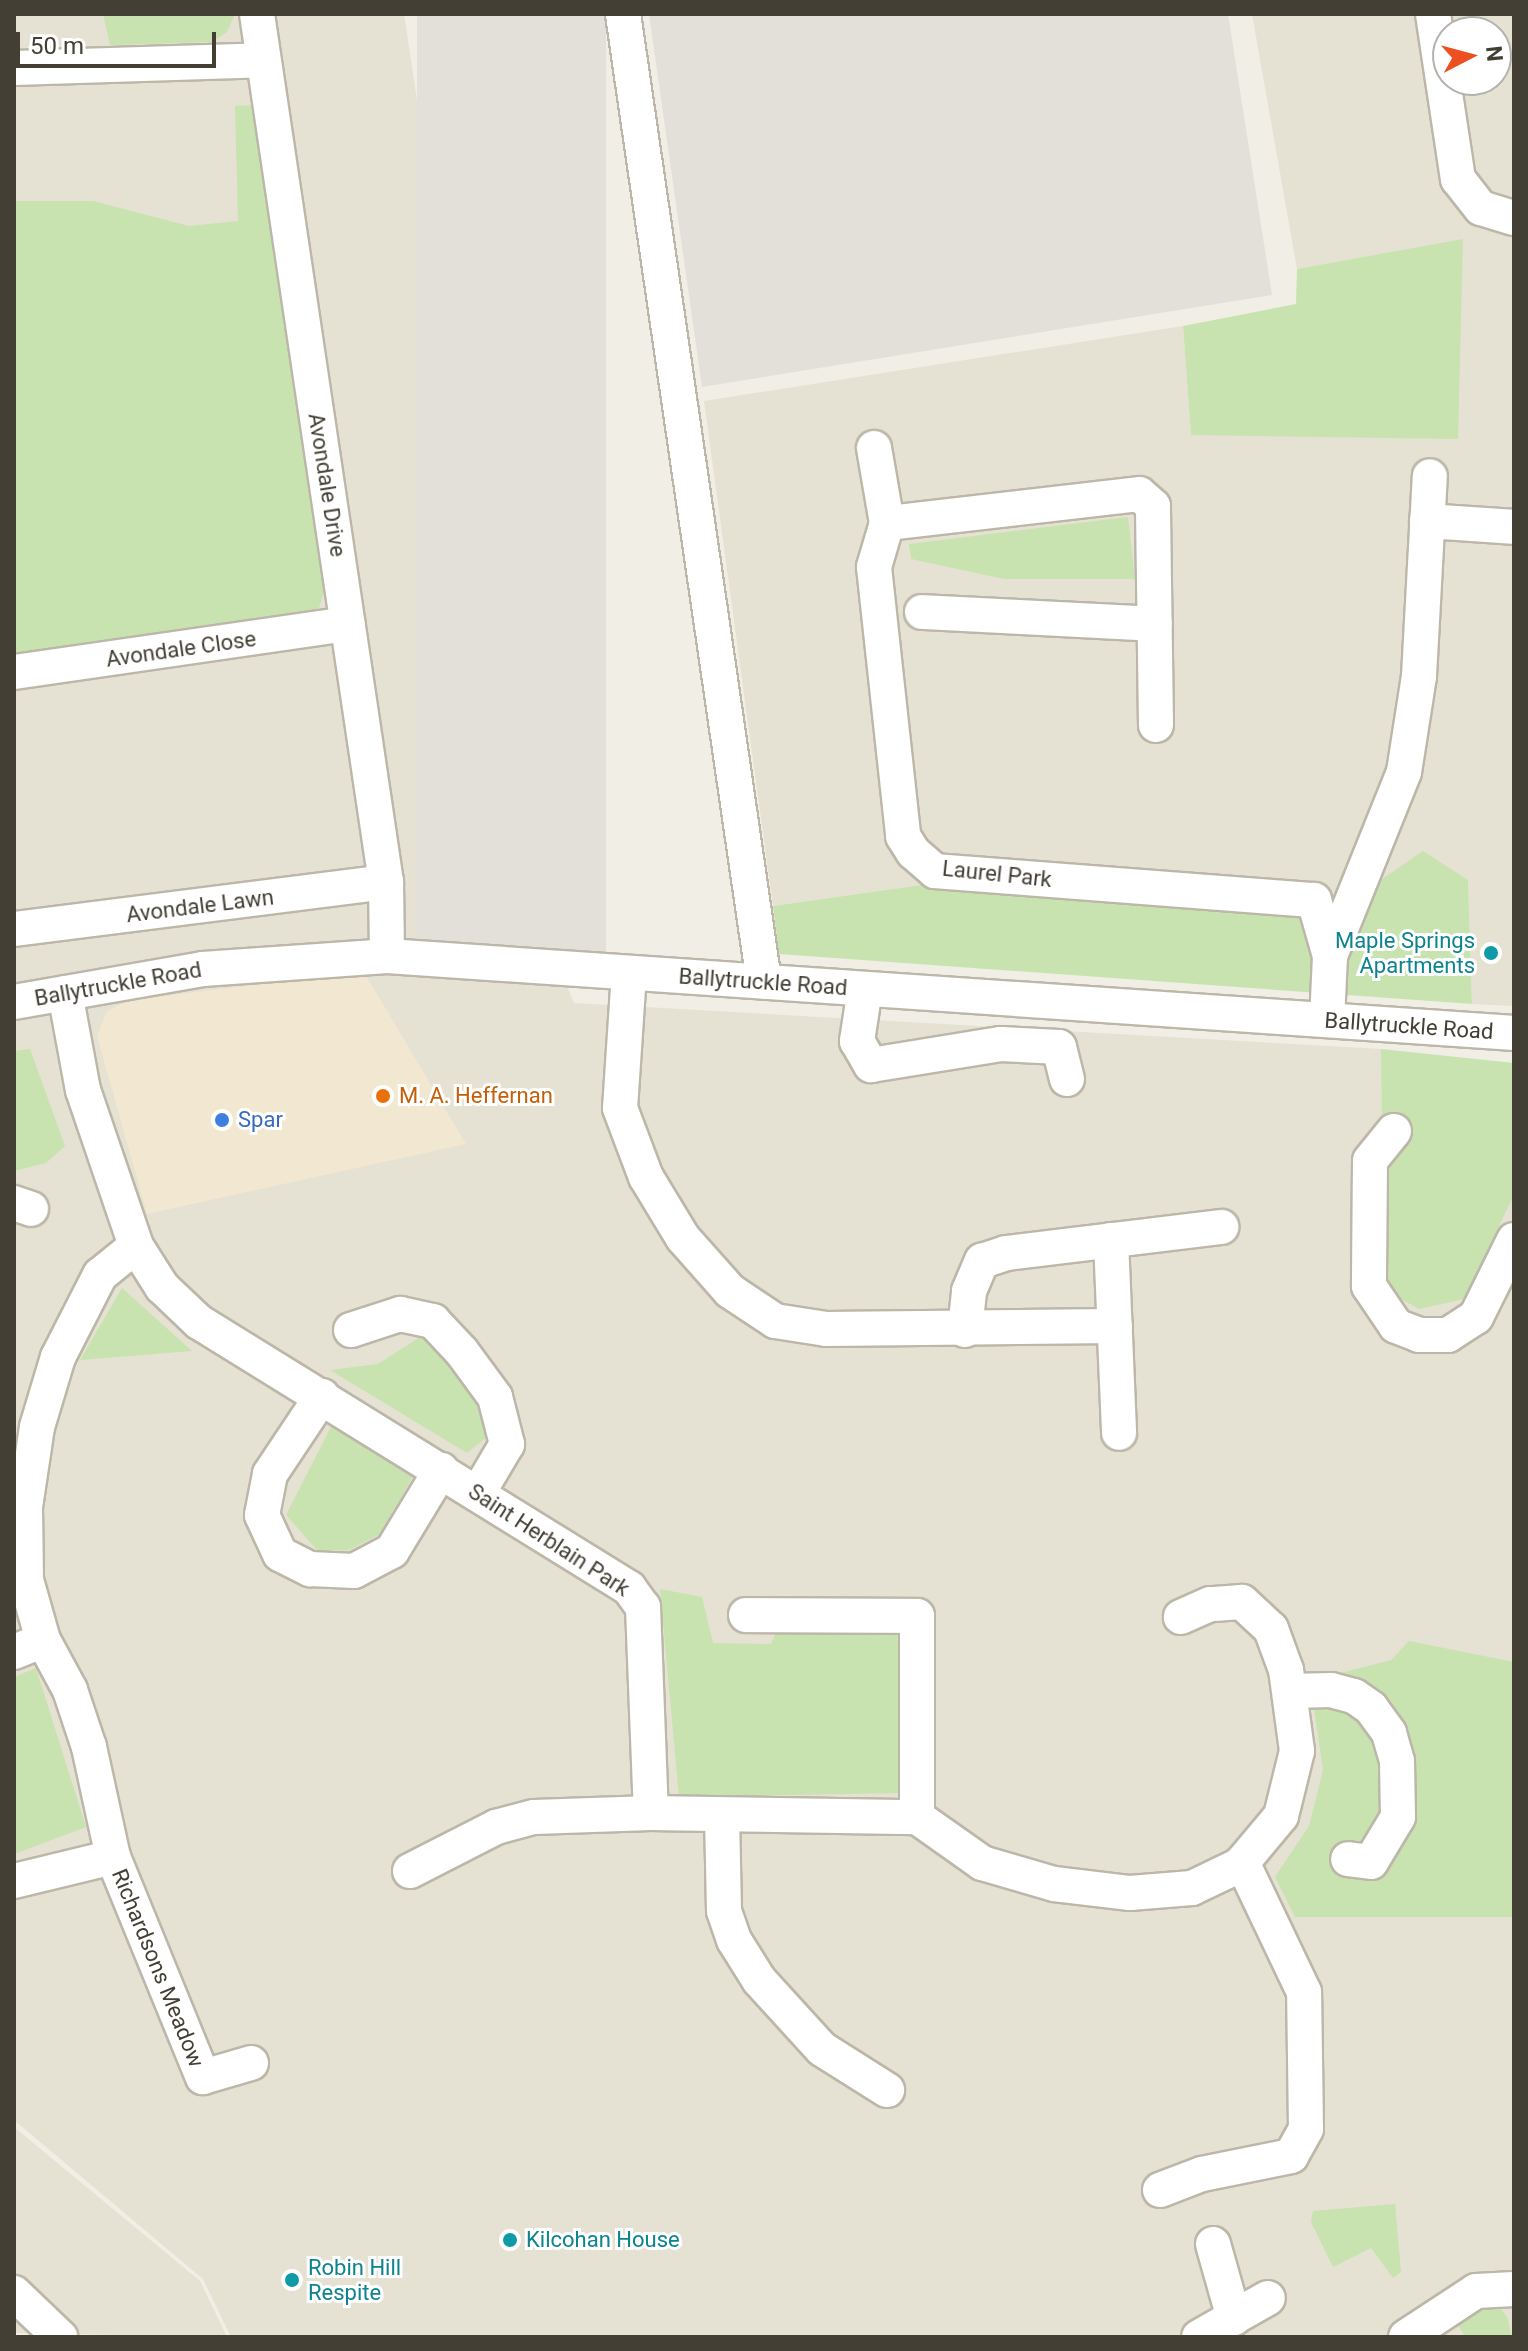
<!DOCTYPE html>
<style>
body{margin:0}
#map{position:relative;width:1528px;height:2351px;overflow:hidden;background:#f1eee5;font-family:Roboto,sans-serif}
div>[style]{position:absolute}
.residential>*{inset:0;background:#e5e1d3}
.commercial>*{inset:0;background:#f2e7d1}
.industrial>*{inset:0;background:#e3e0da;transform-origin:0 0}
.green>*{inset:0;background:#c8e3b0}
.roads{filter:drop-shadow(2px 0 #bcb7a8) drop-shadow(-2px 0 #bcb7a8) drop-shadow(0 2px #bcb7a8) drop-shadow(0 -2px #bcb7a8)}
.minor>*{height:34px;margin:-17px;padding:0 17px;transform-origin:17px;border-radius:17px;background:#fff}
.dots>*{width:22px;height:22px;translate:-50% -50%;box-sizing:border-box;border:4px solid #fff;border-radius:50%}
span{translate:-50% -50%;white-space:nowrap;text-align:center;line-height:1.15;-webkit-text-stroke:6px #fff;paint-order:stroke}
.street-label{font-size:22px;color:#433f35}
.culture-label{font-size:22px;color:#0d838f}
.right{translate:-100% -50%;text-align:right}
.left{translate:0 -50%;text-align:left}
.food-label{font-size:22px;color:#c56008}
.shop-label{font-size:22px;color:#366cbe}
.frame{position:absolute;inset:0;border:16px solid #433f35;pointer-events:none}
.north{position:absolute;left:1432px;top:16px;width:80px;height:80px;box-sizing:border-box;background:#fff;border:2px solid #b4b2ae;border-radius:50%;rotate:84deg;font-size:22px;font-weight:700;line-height:32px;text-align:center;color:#433f35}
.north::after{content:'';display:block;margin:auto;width:28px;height:36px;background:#ec5021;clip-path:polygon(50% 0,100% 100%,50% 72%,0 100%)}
.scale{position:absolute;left:16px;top:32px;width:200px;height:36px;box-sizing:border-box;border:4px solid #433f35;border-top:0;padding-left:10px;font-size:24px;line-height:28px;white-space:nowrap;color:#433f35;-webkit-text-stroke:6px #fff;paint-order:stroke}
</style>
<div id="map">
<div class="residential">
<div style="clip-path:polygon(14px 14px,404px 14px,542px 927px,574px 1003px,1381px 1049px,1383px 1288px,1514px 1195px,1514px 2337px,231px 2337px,203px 2279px,14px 2120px)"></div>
<div style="clip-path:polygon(evenodd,1252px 14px,1514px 14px,1514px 1006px,1472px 1004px,1468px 880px,1334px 912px,921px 885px,773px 906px,704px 401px,1183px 326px,1191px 435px,1463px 240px,1297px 269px,1252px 14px,1448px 32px,1496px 32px,1496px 80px,1448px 80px,1448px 32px)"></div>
<div style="clip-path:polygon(14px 2127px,200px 2281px,227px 2337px,14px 2333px)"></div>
</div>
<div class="commercial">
<div style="clip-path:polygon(367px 977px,466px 1144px,147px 1214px,97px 1036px,107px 1011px,131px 1000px,295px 980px)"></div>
</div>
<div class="industrial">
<div style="left:417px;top:14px;width:189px;height:939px"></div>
<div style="clip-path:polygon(649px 14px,1228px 14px,1272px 295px,702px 387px)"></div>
</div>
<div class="green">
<div style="clip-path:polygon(103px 14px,235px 14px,227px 32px,212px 42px,110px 45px)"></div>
<div style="clip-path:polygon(251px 105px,328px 578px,319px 608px,290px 621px,14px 659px,14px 201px,93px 201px,189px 226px,238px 221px,235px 106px)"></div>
<div style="clip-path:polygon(1463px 239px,1458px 439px,1191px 435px,1183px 326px,1296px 304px,1297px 269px)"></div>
<div style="clip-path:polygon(1128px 517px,1135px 579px,1004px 579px,911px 559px,909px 544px)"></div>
<div style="clip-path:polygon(1423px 851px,1468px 880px,1472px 1004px,779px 954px,773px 906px,921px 885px,1334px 912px)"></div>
<div style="clip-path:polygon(30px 1049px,65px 1146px,46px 1163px,14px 1171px,14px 1051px)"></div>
<div style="clip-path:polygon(1381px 1049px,1514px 1063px,1514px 1195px,1464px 1299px,1419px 1309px,1383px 1289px)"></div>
<div style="clip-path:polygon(122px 1288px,192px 1351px,80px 1360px)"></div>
<div style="clip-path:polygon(423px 1335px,489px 1414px,486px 1438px,467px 1453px,330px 1370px,378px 1364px)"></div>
<div style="clip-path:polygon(334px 1421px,417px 1469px,380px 1534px,349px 1550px,318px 1551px,286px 1515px)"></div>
<div style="clip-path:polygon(660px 1589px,702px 1597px,713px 1643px,771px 1644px,779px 1626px,898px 1626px,901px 1793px,679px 1797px)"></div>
<div style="clip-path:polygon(1409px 1641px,1514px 1662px,1514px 1917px,1295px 1917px,1275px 1877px,1309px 1826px,1323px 1770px,1310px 1681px,1391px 1660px)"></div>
<div style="clip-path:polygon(36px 1668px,86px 1827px,14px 1854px,14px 1677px)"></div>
<div style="clip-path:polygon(1395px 2204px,1401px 2272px,1393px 2278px,1371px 2248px,1333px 2267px,1311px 2222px,1313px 2211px)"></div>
<div style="clip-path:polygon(1486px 2303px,1497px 2304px,1507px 2317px,1512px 2337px,1465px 2337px,1455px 2319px)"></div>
</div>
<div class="roads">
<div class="minor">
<div style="left:257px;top:14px;width:878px;rotate:81.55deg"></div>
<div style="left:386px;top:882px;width:74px;rotate:89.2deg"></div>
<div style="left:623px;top:14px;width:978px;rotate:81.71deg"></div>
<div style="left:1433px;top:14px;width:167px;rotate:81.4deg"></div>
<div style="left:1458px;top:179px;width:37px;rotate:52deg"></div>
<div style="left:1481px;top:208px;width:34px;rotate:17deg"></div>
<div style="left:14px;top:68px;width:248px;rotate:-1.8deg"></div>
<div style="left:874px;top:448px;width:76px;rotate:80.2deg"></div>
<div style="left:1427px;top:521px;width:87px;rotate:3.9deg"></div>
<div style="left:922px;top:612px;width:233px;rotate:2.9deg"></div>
<div style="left:14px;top:672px;width:337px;rotate:-8.2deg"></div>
<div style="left:1156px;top:725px;width:219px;rotate:-90.8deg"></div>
<div style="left:1153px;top:506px;width:18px;rotate:-139deg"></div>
<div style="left:1139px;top:494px;width:254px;rotate:173.4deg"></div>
<div style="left:887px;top:523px;width:46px;rotate:106.5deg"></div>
<div style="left:874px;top:567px;width:271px;rotate:83.8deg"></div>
<div style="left:903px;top:836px;width:19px;rotate:58deg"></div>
<div style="left:913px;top:852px;width:29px;rotate:41deg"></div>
<div style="left:935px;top:871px;width:380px;rotate:4.4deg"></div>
<div style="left:1314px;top:900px;width:58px;rotate:74.1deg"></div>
<div style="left:14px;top:929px;width:375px;rotate:-7.2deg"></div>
<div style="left:629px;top:973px;width:135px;rotate:93.8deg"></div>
<div style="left:620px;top:1108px;width:74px;rotate:69.4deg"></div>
<div style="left:646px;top:1177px;width:71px;rotate:58.8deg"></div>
<div style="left:683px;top:1238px;width:71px;rotate:48.4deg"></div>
<div style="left:730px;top:1291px;width:54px;rotate:33.7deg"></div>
<div style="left:775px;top:1321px;width:52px;rotate:8.9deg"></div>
<div style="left:826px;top:1329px;width:289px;rotate:-0.6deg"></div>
<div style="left:865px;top:989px;width:53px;rotate:98.7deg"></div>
<div style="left:857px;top:1041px;width:28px;rotate:60deg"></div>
<div style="left:871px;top:1065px;width:132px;rotate:-9.2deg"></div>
<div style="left:1001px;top:1044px;width:58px;rotate:3deg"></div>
<div style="left:1059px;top:1047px;width:33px;rotate:76deg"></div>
<div style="left:65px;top:993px;width:99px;rotate:79.5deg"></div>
<div style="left:83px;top:1090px;width:165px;rotate:71.2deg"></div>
<div style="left:136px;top:1246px;width:49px;rotate:57.6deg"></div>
<div style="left:162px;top:1287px;width:51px;rotate:43.4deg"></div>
<div style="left:199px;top:1322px;width:506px;rotate:31.74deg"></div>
<div style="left:629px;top:1588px;width:24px;rotate:54deg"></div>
<div style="left:643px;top:1607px;width:206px;rotate:87.8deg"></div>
<div style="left:651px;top:1813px;width:266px;rotate:0.9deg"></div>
<div style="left:917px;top:1817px;width:80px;rotate:35.3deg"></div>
<div style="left:982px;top:1863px;width:75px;rotate:16.3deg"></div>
<div style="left:1054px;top:1884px;width:77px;rotate:6.8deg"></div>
<div style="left:1130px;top:1893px;width:62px;rotate:-4.6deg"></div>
<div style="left:1192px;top:1888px;width:53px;rotate:-25.6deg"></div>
<div style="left:1240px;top:1865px;width:64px;rotate:-50.1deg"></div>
<div style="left:1281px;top:1816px;width:67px;rotate:-76.2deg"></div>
<div style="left:1297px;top:1751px;width:82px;rotate:-97.7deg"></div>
<div style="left:1286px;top:1670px;width:44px;rotate:-110.1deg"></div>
<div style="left:1271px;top:1629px;width:40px;rotate:-137deg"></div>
<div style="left:1242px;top:1602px;width:32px;rotate:176deg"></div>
<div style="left:1210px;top:1604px;width:32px;rotate:156deg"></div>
<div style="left:14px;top:1002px;width:192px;rotate:-9.9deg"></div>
<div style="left:203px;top:969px;width:184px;rotate:-4deg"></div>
<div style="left:387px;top:956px;width:1130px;rotate:3.91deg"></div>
<div style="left:1327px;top:1020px;width:64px;rotate:-87.3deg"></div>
<div style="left:1330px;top:956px;width:198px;rotate:-68.1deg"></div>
<div style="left:1404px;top:772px;width:97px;rotate:-81.1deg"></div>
<div style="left:1419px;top:676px;width:200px;rotate:-86.9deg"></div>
<div style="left:1394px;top:1131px;width:38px;rotate:129deg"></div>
<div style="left:1370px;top:1161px;width:125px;rotate:90.5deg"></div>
<div style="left:1369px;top:1286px;width:48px;rotate:56deg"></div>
<div style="left:1396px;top:1326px;width:25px;rotate:21deg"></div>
<div style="left:1419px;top:1335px;width:29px"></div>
<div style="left:1448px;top:1335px;width:33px;rotate:-33deg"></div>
<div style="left:1476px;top:1317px;width:86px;rotate:-63.7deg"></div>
<div style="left:14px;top:1203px;width:18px;rotate:19deg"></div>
<div style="left:1111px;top:1240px;width:193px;rotate:87.6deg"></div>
<div style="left:136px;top:1246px;width:46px;rotate:141.1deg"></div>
<div style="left:100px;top:1275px;width:92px;rotate:117.1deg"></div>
<div style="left:58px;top:1357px;width:73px;rotate:106.7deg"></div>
<div style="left:37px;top:1427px;width:81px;rotate:98.5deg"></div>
<div style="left:25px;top:1507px;width:73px;rotate:89.2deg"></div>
<div style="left:26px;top:1580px;width:62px;rotate:74.2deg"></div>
<div style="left:43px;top:1640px;width:57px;rotate:61.6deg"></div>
<div style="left:70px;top:1690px;width:60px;rotate:71.6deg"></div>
<div style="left:89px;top:1747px;width:113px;rotate:77.7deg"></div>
<div style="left:113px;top:1857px;width:238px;rotate:67.8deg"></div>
<div style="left:203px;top:2077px;width:50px;rotate:-16.3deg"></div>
<div style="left:351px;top:1330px;width:52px;rotate:-18.1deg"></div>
<div style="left:400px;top:1314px;width:34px;rotate:12deg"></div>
<div style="left:433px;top:1321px;width:42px;rotate:46.9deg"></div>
<div style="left:462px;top:1352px;width:56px;rotate:53.7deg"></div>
<div style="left:495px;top:1397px;width:49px;rotate:75.7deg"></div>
<div style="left:507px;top:1444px;width:57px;rotate:120.6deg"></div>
<div style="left:965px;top:1330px;width:39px;rotate:-84deg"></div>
<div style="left:969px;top:1291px;width:33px;rotate:-67deg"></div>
<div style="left:982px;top:1261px;width:25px;rotate:-18deg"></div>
<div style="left:1006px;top:1253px;width:217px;rotate:-6.9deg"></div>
<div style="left:322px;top:1396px;width:94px;rotate:123.7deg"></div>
<div style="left:270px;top:1474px;width:42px;rotate:101deg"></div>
<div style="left:262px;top:1515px;width:43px;rotate:65.2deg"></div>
<div style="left:280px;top:1554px;width:34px;rotate:27deg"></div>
<div style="left:310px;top:1569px;width:44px;rotate:2.6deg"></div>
<div style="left:354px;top:1571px;width:43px;rotate:-27.8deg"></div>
<div style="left:392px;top:1551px;width:95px;rotate:-58.8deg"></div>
<div style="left:746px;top:1615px;width:171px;rotate:0.3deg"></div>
<div style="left:917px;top:1616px;width:201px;rotate:90deg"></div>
<div style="left:14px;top:1652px;width:31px;rotate:-22deg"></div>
<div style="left:1290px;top:1691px;width:41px;rotate:-1.4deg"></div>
<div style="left:1331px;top:1690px;width:24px;rotate:15deg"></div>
<div style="left:1354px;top:1696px;width:21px;rotate:35deg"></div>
<div style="left:1371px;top:1708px;width:31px;rotate:54deg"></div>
<div style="left:1389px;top:1733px;width:29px;rotate:74deg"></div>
<div style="left:1397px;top:1761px;width:56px;rotate:89deg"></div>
<div style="left:1398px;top:1817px;width:52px;rotate:121deg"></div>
<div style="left:1371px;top:1862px;width:23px;rotate:-173deg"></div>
<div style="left:722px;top:1815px;width:96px;rotate:88.8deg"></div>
<div style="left:724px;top:1911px;width:31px;rotate:71deg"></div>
<div style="left:734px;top:1940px;width:47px;rotate:58deg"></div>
<div style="left:759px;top:1980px;width:93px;rotate:47.6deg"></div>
<div style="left:822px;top:2049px;width:77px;rotate:32.2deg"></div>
<div style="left:410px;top:1871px;width:97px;rotate:-27.1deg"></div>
<div style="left:496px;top:1827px;width:39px;rotate:-15deg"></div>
<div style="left:534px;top:1817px;width:117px;rotate:-2deg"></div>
<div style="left:14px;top:1881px;width:102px;rotate:-13.6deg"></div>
<div style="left:1160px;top:2190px;width:45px;rotate:-20.9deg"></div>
<div style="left:1202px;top:2174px;width:91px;rotate:-11.4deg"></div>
<div style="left:1291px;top:2156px;width:31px;rotate:-61deg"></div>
<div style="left:1306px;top:2129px;width:137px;rotate:-90.8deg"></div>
<div style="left:1304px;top:1992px;width:144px;rotate:-115.5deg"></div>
<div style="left:1213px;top:2244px;width:77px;rotate:74.2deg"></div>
<div style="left:14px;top:2293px;width:64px;rotate:43.7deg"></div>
<div style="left:1199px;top:2337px;width:79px;rotate:-29.5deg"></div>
<div style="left:1406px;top:2337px;width:84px;rotate:-33.3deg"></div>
<div style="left:1476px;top:2291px;width:38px;rotate:-3deg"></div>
</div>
</div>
<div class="dots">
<div style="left:1491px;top:953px;background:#0f9aa8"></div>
<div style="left:383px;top:1096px;background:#e8710a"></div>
<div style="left:222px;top:1120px;background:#3f7fe0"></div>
<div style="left:510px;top:2240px;background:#0f9aa8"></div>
<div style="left:292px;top:2280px;background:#0f9aa8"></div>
</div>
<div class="street-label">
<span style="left:327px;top:485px;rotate:81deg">Avondale Drive</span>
<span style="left:181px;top:649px;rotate:-8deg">Avondale Close</span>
<span style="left:997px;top:874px;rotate:6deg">Laurel Park</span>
<span style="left:200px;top:906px;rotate:-7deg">Avondale Lawn</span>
<span style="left:763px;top:982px;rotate:4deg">Ballytruckle Road</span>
<span style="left:118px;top:984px;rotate:-10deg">Ballytruckle Road</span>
<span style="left:1409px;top:1026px;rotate:4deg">Ballytruckle Road</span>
<span style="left:549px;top:1540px;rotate:33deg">Saint Herblain Park</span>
<span style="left:158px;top:1968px;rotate:68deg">Richardsons Meadow</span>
</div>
<div class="culture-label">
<span class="right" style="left:1475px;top:953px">Maple Springs<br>Apartments</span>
<span class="left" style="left:526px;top:2240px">Kilcohan House</span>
<span class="left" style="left:308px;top:2280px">Robin Hill<br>Respite</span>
</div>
<div class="food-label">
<span class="left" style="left:399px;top:1096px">M. A. Heffernan</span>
</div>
<div class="shop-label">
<span class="left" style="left:238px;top:1120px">Spar</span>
</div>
<div class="frame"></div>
<div class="north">N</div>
<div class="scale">50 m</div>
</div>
